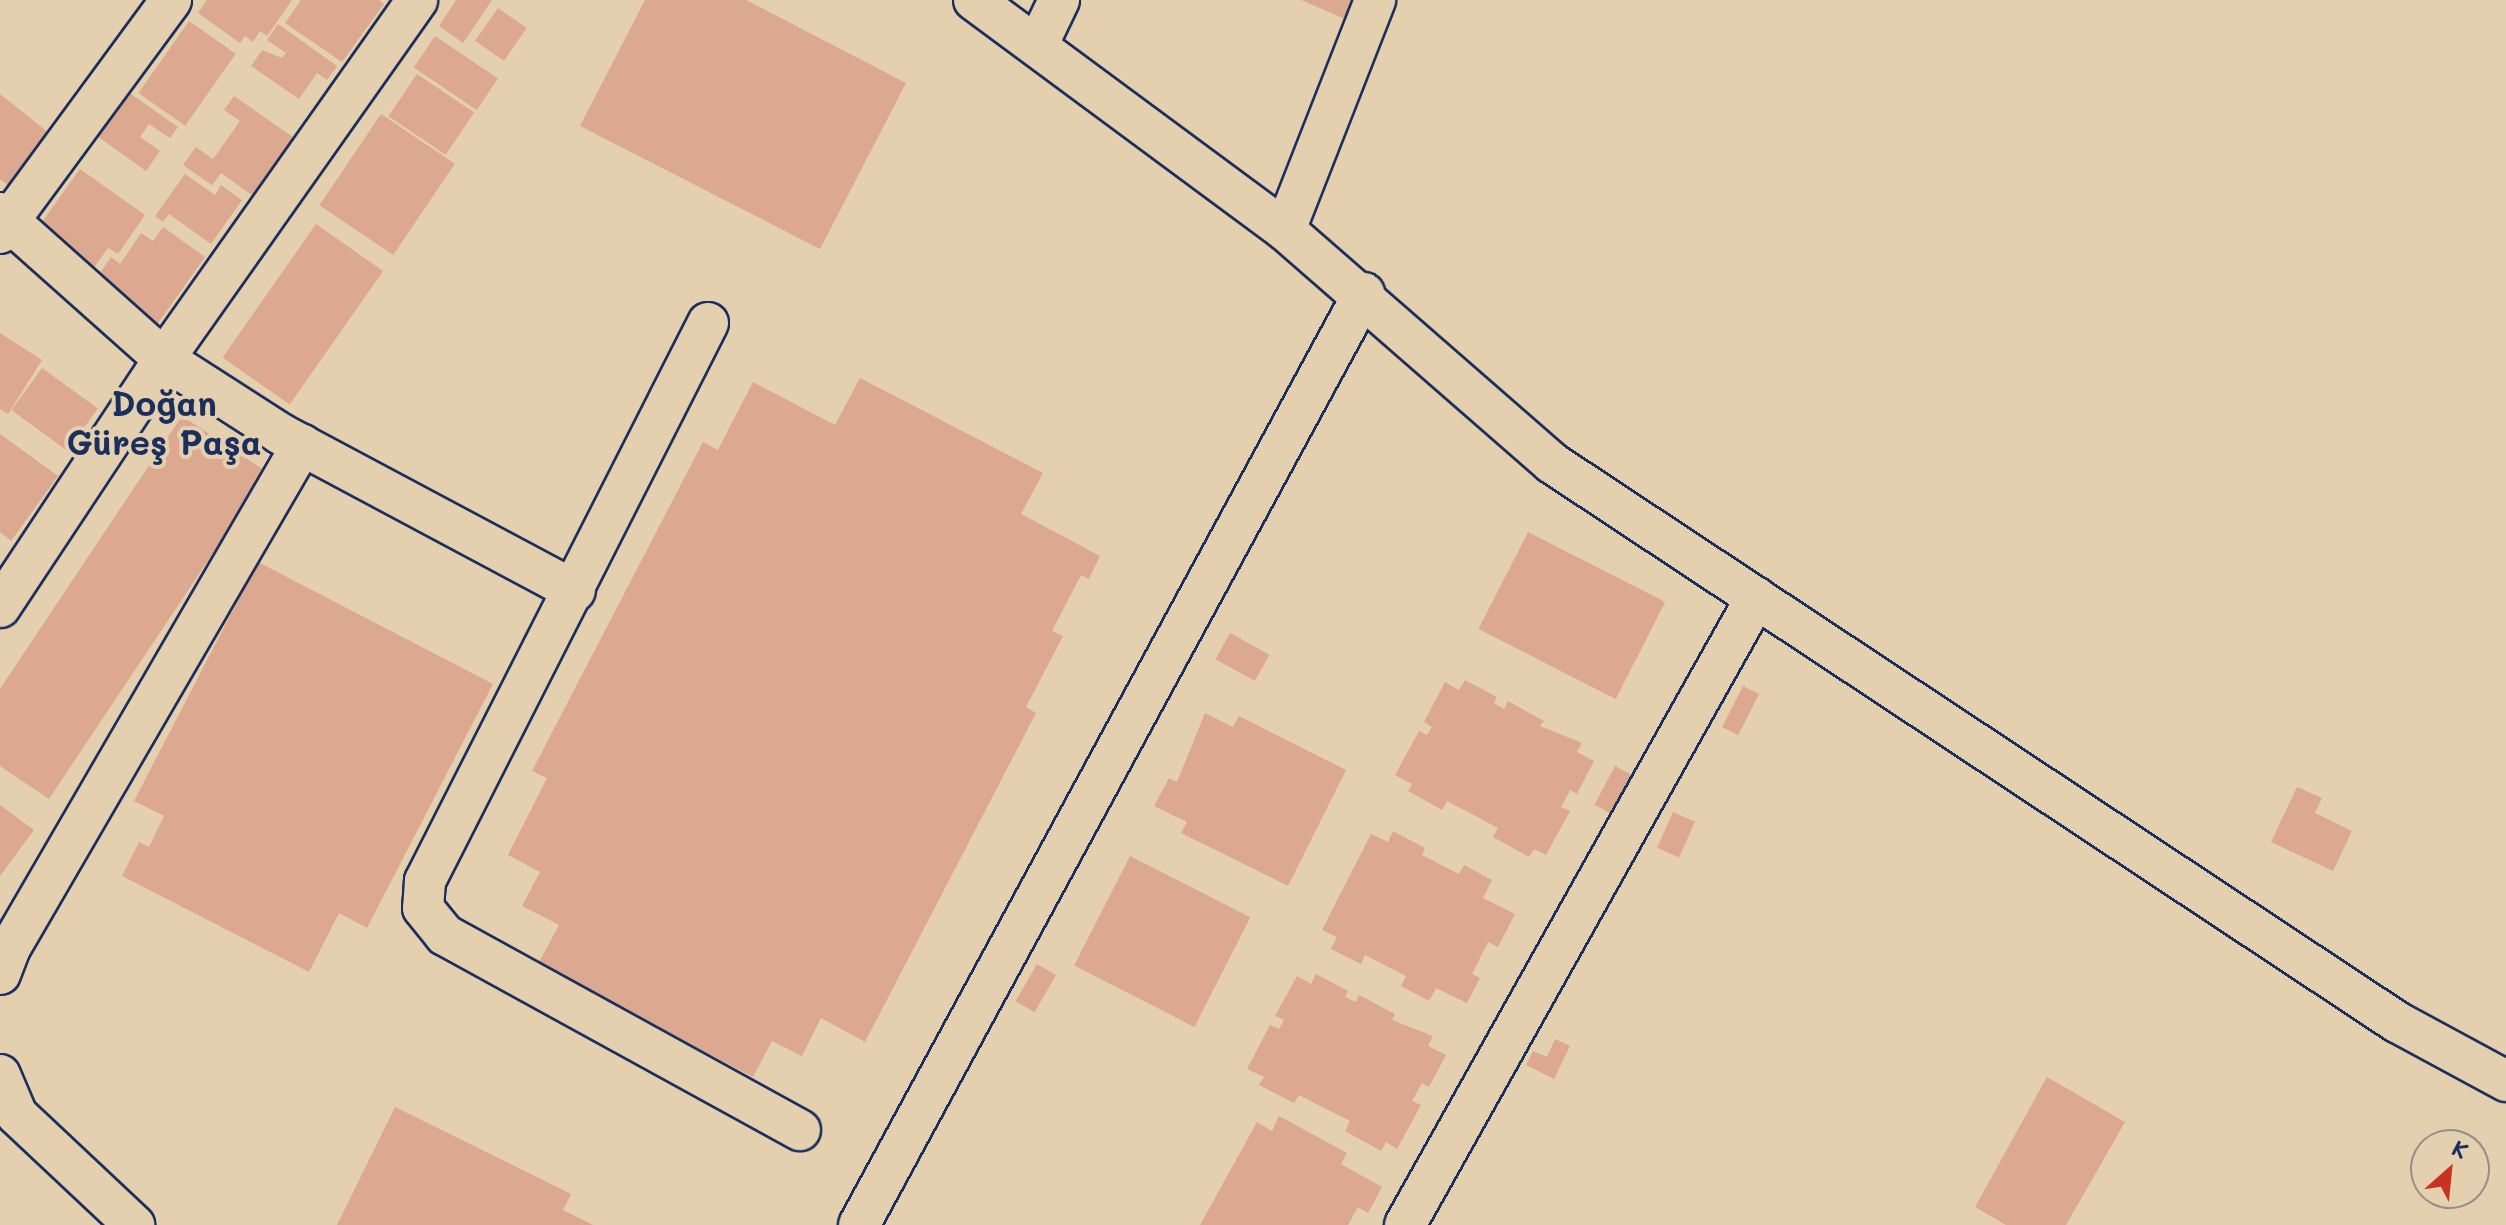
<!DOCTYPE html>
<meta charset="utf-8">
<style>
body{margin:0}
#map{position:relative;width:2506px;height:1225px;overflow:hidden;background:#e4cfae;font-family:Mali,sans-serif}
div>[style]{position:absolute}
.building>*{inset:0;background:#dca990;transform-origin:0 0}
.roads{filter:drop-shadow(2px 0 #1b2f5e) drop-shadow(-2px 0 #1b2f5e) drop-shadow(0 2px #1b2f5e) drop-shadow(0 -2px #1b2f5e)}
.minor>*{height:40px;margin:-20px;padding:0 20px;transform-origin:20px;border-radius:20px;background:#e4cfae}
span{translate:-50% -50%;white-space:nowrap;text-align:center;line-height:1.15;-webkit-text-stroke:8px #e4cfae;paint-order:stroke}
.district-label{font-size:34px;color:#1b2f5e;font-weight:700}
.north{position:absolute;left:2410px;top:1129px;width:80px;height:80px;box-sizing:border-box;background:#e4cfae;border:2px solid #948f8e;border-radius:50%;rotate:27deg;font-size:22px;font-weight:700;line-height:32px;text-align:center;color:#1b2f5e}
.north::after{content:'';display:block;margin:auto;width:28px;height:36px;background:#c8321e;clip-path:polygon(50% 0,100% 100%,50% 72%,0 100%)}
</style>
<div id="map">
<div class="building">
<div style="clip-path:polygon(207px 0,292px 0,267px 36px,260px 31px,253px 42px,245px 36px,240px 43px,198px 13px)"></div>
<div style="clip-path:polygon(301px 0,379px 0,384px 4px,342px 62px,285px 23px)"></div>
<div style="clip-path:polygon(456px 0,492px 0,463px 43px,439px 26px)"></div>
<div style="clip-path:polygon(645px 0,746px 0,906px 83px,820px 249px,580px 126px)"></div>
<div style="clip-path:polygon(1301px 0,1368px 0,1357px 24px)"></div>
<div style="left:498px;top:8px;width:35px;height:40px;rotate:35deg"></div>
<div style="left:189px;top:21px;width:57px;height:88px;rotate:35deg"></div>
<div style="clip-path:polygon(278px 24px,337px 66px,327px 80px,317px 73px,299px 99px,251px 66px,262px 50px,282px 58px,286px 53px,267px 40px)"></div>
<div style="left:435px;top:36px;width:76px;height:38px;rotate:34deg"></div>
<div style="left:417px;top:74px;width:69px;height:51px;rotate:34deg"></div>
<div style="clip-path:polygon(128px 92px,178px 127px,170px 138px,149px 124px,140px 137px,160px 151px,146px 171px,97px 136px)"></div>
<div style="clip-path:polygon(0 94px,54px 137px,13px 189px,0 179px)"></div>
<div style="clip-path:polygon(234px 96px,297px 140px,256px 198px,221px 173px,212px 185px,183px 165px,196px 147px,213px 159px,240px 121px,224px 110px)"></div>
<div style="left:381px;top:114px;width:89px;height:110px;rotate:34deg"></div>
<div style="clip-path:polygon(80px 169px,145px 215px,118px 254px,108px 248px,93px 269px,37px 229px)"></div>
<div style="clip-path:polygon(185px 174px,215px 195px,221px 185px,242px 200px,211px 244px,169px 214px,163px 222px,155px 216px)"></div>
<div style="left:316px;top:224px;width:82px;height:163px;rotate:35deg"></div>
<div style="clip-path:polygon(163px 227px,205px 257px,156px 326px,98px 276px,111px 257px,120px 264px,141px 233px,153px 241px)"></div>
<div style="clip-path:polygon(0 333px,42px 360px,8px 414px,0 409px)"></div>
<div style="left:42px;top:368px;width:69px;height:52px;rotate:36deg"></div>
<div style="clip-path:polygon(860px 378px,1043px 473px,1021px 514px,1100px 556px,1089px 579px,1081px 575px,1052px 631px,1063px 636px,1026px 707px,1036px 713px,865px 1042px,821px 1018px,802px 1056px,772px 1041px,753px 1077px,538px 964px,559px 925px,522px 906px,540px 872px,508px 855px,547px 778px,532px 771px,703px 442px,718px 450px,753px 382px,835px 425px)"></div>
<div style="clip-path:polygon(182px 416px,267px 472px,49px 799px,0 766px,0 689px)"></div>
<div style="clip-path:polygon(0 434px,58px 476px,11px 541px,0 532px)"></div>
<div style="left:1528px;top:532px;width:154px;height:109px;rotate:27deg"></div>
<div style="clip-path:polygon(258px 562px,493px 684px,367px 928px,339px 913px,309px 972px,122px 876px,139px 842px,149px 847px,164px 816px,134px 801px)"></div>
<div style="left:1230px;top:633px;width:45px;height:30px;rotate:29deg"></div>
<div style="clip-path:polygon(1465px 680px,1497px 697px,1494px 703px,1504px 709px,1508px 701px,1544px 721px,1540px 726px,1582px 743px,1577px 752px,1594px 761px,1577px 794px,1570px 790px,1561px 807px,1570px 811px,1546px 855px,1534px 849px,1529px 857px,1493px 837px,1498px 828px,1447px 801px,1442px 810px,1408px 791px,1412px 784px,1395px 775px,1419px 731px,1427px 735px,1432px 727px,1424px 722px,1445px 682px,1459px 690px)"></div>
<div style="left:1743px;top:686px;width:18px;height:46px;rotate:27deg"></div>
<div style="clip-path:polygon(1205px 713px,1233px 727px,1239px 716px,1346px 770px,1288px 886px,1181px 833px,1187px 822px,1154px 806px,1169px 778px,1177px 782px)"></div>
<div style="left:1615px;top:766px;width:21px;height:44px;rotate:28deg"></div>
<div style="clip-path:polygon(2297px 787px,2322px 798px,2315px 813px,2352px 831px,2333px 871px,2271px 842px)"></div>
<div style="clip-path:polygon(0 805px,34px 830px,0 876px)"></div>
<div style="left:1673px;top:812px;width:24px;height:39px;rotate:24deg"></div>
<div style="clip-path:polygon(1393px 831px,1425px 848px,1422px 855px,1459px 874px,1464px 865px,1492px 880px,1483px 898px,1515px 914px,1498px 947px,1488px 942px,1472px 974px,1480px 978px,1467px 1003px,1436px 988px,1429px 1001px,1401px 986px,1406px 976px,1365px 955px,1361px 964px,1331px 949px,1337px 937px,1322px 930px,1371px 834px,1388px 842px)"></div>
<div style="left:1130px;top:856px;width:135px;height:123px;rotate:27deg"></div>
<div style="left:1037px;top:964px;width:22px;height:43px;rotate:30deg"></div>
<div style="clip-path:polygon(1316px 974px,1348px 991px,1345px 997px,1356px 1002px,1359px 995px,1395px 1014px,1392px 1020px,1433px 1036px,1428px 1046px,1446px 1055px,1429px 1087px,1422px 1083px,1412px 1101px,1421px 1105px,1397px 1149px,1386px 1142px,1381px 1151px,1345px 1131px,1350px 1121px,1299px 1095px,1294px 1103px,1259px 1085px,1264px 1077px,1247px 1069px,1270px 1025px,1279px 1029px,1284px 1020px,1275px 1016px,1297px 976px,1311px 984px)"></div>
<div style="clip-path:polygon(1555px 1039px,1570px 1046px,1554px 1079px,1526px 1065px,1533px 1051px,1547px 1057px)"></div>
<div style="clip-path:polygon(2047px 1077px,2125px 1122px,2066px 1225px,2006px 1225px,1975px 1207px)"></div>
<div style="clip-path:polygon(395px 1107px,571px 1194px,563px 1210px,593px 1225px,337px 1225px)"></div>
<div style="clip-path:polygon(1279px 1116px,1347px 1153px,1341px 1164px,1382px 1187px,1368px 1213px,1358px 1207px,1348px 1225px,1200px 1225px,1257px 1122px,1272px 1131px)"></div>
</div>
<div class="roads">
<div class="minor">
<div style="left:974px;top:0;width:387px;rotate:36.5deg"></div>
<div style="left:1285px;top:230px;width:354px;rotate:41.1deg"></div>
<div style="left:1552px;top:463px;width:1013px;rotate:33.49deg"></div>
<div style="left:2397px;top:1022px;width:124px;rotate:28.4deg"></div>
<div style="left:1038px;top:44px;width:49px;rotate:-64.5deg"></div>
<div style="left:0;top:213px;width:220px;rotate:41.7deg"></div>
<div style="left:164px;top:359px;width:139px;rotate:32.7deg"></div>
<div style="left:281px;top:434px;width:333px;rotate:28.1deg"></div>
<div style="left:1285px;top:230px;width:247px;rotate:-68.6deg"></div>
<div style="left:0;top:233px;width:289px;rotate:-53.7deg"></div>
<div style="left:708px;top:323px;width:626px;rotate:116.89deg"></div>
<div style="left:425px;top:881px;width:27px;rotate:94deg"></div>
<div style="left:423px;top:908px;width:35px;rotate:51deg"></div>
<div style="left:445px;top:935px;width:405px;rotate:28.8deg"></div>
<div style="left:0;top:607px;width:297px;rotate:-56.5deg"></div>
<div style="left:164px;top:359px;width:439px;rotate:-54.8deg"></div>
<div style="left:0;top:974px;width:28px;rotate:-69deg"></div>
<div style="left:10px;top:948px;width:582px;rotate:-59.86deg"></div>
<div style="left:0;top:1075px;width:43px;rotate:67deg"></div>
<div style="left:17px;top:1115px;width:161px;rotate:43.2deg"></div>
<div style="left:859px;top:1225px;width:1060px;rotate:-61.55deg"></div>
<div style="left:1405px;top:1225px;width:719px;rotate:-60.76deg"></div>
</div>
</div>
<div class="district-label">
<span style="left:164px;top:422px">Doğan<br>Güreş Paşa</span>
</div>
<div class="north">K</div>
</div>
